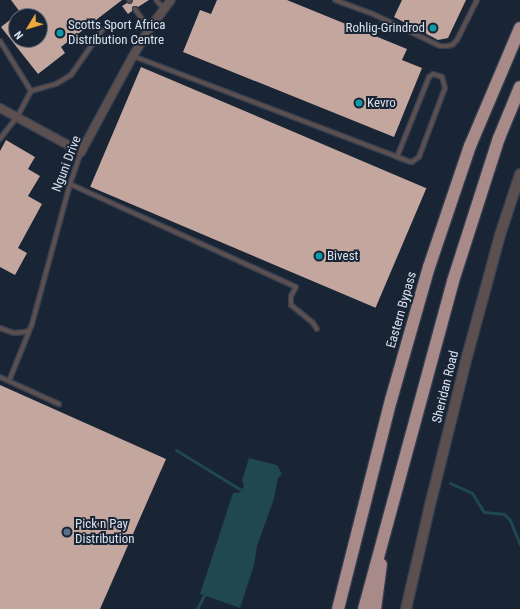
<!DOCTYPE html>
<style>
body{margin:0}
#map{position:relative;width:520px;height:609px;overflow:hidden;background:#192435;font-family:"Roboto Condensed",sans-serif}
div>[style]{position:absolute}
.water>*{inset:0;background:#1f4851}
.stream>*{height:3px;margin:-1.5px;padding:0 1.5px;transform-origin:1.5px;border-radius:1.5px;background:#1f4851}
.building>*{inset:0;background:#c3a69d;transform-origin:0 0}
.roads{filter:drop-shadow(1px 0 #343e4f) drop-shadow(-1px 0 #343e4f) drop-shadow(0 1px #343e4f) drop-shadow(0 -1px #343e4f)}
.service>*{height:4px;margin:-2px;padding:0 2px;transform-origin:2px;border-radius:2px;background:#5b4f4f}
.minor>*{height:8px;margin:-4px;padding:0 4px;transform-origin:4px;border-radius:4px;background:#5b4f4f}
.tertiary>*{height:10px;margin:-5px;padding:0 5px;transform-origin:5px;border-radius:5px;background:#5b4f4f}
.motorway>*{height:12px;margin:-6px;padding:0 6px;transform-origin:6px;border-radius:6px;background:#a88a89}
.dots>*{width:11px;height:11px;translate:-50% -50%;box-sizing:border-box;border:2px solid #192435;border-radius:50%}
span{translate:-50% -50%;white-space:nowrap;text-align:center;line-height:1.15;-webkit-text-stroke:4px #192435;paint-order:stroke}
.poi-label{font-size:13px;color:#d9e1ec}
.left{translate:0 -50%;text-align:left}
.right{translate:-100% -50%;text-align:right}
.street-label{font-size:13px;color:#d9e1ec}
.north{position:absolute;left:8px;top:8px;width:40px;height:40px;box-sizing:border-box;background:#192435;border:1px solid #66707e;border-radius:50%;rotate:232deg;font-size:11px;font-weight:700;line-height:16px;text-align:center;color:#d9e1ec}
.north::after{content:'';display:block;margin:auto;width:14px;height:18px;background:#eda83b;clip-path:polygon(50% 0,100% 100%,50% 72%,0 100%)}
</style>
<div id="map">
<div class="water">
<div style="clip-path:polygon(249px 458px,277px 465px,282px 474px,278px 478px,274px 499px,257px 546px,254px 565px,240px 608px,200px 594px,233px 493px,239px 493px,244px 486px,242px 480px)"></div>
</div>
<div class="stream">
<div style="left:176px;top:450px;width:76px;rotate:31.6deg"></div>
<div style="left:450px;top:483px;width:24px;rotate:24deg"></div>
<div style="left:472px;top:493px;width:22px;rotate:58deg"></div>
<div style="left:484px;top:512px;width:20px;rotate:6deg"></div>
<div style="left:504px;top:514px;width:8px;rotate:45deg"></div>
<div style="left:510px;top:520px;width:27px;rotate:68deg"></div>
<div style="left:197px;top:609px;width:16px;rotate:-63deg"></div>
</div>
<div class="building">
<div style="clip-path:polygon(evenodd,11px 0,122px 0,61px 47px,65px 53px,38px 74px,1px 27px,20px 12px,11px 0,16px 16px,40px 16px,40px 40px,16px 40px,16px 16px)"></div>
<div style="clip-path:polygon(133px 0,149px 0,138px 7px,133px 6px,132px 11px,128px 14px,122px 6px,127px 3px,131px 4px)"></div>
<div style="clip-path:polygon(217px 0,287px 0,407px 49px,402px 60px,422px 68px,394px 137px,183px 52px,200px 10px,211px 14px)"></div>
<div style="clip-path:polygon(402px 0,466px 0,448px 38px,438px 40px,394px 17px)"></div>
<div style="left:141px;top:67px;width:310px;height:130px;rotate:23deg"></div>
<div style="clip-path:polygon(6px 140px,35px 157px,28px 169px,40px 176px,28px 196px,42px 204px,18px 248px,27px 253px,15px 275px,0 267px,0 151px)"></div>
<div style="clip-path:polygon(0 385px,166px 459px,100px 609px,0 609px)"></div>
</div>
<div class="roads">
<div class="service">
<div style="left:129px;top:0;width:1px;rotate:45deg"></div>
<div style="left:156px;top:0;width:12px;rotate:48deg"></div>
<div style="left:335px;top:0;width:40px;rotate:20.2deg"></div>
<div style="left:373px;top:14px;width:74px;rotate:25.5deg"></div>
<div style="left:440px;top:46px;width:7px"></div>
<div style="left:447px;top:46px;width:5px;rotate:-11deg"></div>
<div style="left:452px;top:45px;width:7px;rotate:-45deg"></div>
<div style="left:457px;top:40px;width:45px;rotate:-63.4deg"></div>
<div style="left:135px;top:9px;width:24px;rotate:55deg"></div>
<div style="left:0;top:41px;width:59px;rotate:58.2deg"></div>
<div style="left:31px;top:91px;width:30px;rotate:118deg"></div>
<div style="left:17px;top:117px;width:28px;rotate:128deg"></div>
<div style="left:133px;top:56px;width:280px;rotate:20.9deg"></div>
<div style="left:395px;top:156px;width:2px;rotate:27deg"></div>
<div style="left:397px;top:157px;width:12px;rotate:20deg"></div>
<div style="left:408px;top:161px;width:4px;rotate:14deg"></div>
<div style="left:412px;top:162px;width:9px;rotate:-36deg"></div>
<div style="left:419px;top:157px;width:74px;rotate:-69.4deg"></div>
<div style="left:445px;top:88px;width:11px;rotate:-105deg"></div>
<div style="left:442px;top:77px;width:9px;rotate:-162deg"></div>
<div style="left:433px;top:74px;width:5px;rotate:143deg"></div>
<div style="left:429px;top:77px;width:86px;rotate:111.8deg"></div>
<div style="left:31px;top:91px;width:26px;rotate:-16deg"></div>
<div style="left:56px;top:84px;width:17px;rotate:-31deg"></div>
<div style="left:71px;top:75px;width:56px;rotate:-55.2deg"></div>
<div style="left:70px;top:184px;width:248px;rotate:24.5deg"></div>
<div style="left:296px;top:287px;width:10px;rotate:119deg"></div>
<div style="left:291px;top:296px;width:9px;rotate:90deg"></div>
<div style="left:291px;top:305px;width:28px;rotate:39deg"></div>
<div style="left:313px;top:323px;width:7px;rotate:56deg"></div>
<div style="left:0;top:328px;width:15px;rotate:20deg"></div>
<div style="left:14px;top:333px;width:11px;rotate:-5deg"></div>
<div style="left:25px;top:332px;width:4px;rotate:-27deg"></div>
<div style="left:0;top:377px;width:65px;rotate:24.6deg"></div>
<div style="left:9px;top:381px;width:61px;rotate:-68deg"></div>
<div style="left:32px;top:324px;width:145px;rotate:-74.8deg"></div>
<div style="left:70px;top:184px;width:34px;rotate:-71deg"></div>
</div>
<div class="minor">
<div style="left:0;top:108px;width:92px;rotate:28.5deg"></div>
<div style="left:81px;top:152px;width:109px;rotate:-61.6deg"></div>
<div style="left:133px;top:56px;width:31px;rotate:-59deg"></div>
<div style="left:149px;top:29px;width:36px;rotate:-53deg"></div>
</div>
<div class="tertiary">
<div style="left:406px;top:609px;width:103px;rotate:-77deg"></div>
<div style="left:429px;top:509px;width:161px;rotate:-76deg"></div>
<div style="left:468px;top:353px;width:122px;rotate:-74.8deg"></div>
<div style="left:500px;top:235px;width:64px;rotate:-71.8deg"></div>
</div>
<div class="motorway">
<div style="left:338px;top:609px;width:216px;rotate:-75.8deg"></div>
<div style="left:391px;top:400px;width:138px;rotate:-74.1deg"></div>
<div style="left:429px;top:267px;width:128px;rotate:-71.3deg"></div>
<div style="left:470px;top:146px;width:128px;rotate:-67deg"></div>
<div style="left:364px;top:609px;width:340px;rotate:-74.8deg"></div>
<div style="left:453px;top:281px;width:150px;rotate:-72.2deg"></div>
<div style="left:499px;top:138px;width:55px;rotate:-67.6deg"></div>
<div style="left:375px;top:609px;width:45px;rotate:-82.4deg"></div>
</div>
</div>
<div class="dots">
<div style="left:433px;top:28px;background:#0f9aa8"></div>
<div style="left:60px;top:33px;background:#0f9aa8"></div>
<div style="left:359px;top:103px;background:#0f9aa8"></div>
<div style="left:319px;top:256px;background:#0f9aa8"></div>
<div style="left:67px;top:532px;background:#5c6f8a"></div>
</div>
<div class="poi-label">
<span class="left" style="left:68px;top:33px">Scotts Sport Africa<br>Distribution Centre</span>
<span class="right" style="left:425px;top:28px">Rohlig-Grindrod</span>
<span class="left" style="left:367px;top:103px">Kevro</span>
<span class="left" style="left:327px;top:256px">Bivest</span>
<span class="left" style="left:75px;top:532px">Pick n Pay<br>Distribution</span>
</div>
<div class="street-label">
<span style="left:67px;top:164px;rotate:-69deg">Nguni Drive</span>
<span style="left:402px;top:310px;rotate:-74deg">Eastern Bypass</span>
<span style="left:446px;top:387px;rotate:-76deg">Sheridan Road</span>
</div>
<div class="north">N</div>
</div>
